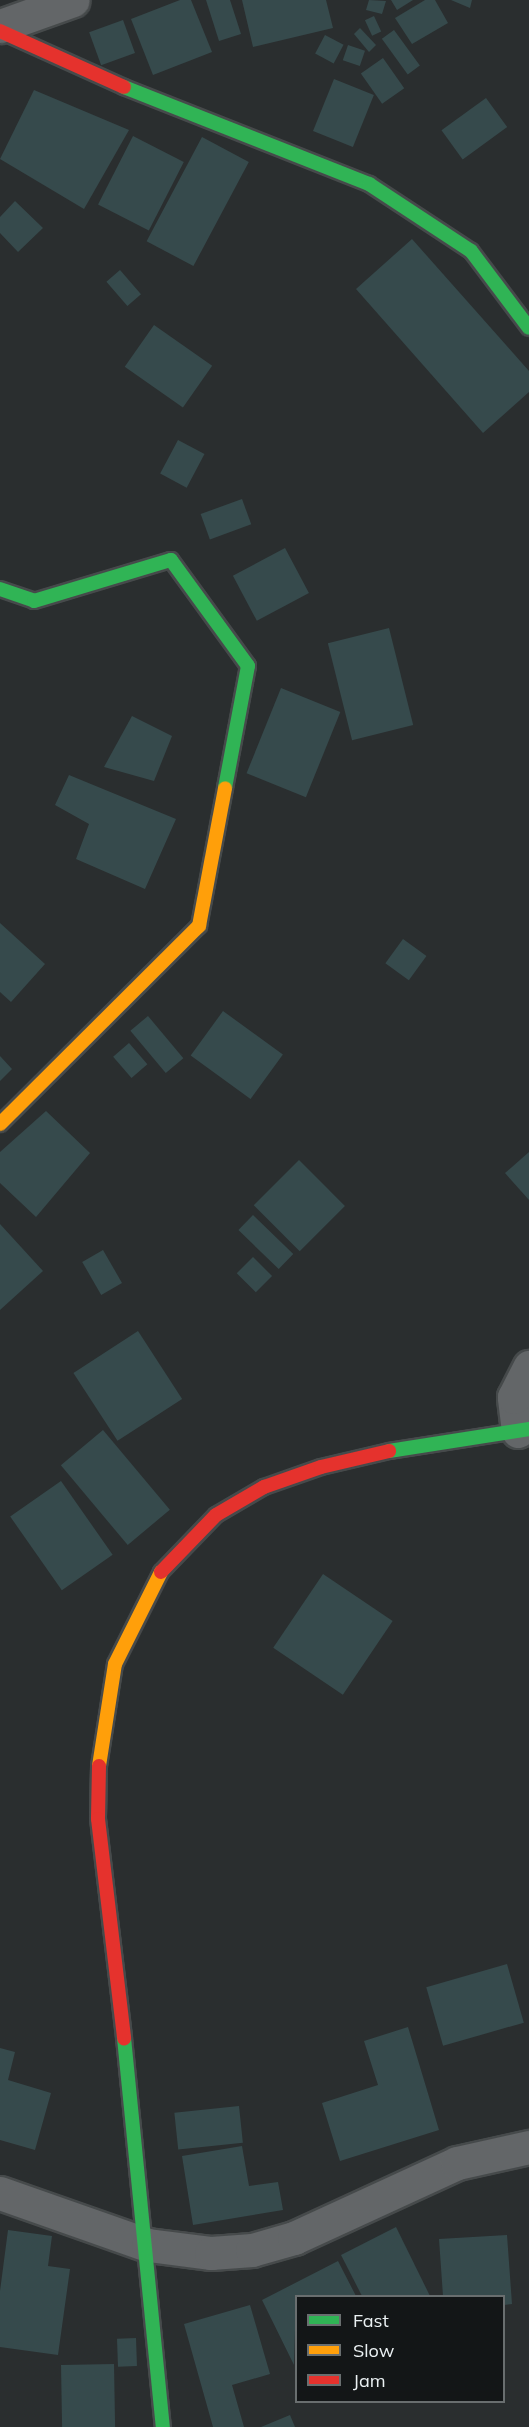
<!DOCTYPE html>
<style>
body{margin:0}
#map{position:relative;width:529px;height:2427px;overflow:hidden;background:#2a2e2f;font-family:Mulish,sans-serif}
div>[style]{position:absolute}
.building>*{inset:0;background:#364a4c;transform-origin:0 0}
.roads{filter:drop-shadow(2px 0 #464a4b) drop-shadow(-2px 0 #464a4b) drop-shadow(0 2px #464a4b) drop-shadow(0 -2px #464a4b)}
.street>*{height:33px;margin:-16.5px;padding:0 16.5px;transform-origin:16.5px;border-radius:16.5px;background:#636668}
.fast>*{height:14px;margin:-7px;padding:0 7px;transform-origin:7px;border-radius:7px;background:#30b455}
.slow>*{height:14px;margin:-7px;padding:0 7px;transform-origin:7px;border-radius:7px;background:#ff9f0a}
.jam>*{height:14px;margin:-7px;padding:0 7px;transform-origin:7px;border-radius:7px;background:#e5322d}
span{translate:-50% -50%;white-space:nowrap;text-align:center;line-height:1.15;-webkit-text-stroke:4.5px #131617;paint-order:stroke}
.legend{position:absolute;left:295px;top:2295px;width:210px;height:108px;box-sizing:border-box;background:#131617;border:2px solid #696e6f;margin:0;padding:8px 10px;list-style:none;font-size:18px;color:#ebf1f3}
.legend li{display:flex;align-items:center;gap:12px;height:30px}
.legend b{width:30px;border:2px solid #696e6f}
</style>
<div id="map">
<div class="building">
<div style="clip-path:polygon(180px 0,191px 0,212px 52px,153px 75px,131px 19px)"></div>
<div style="clip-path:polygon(206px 0,230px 0,241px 34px,219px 41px)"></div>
<div style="clip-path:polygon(242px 0,326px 0,333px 28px,253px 47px)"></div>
<div style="clip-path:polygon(369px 0,386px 1px,382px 14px,366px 10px)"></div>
<div style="clip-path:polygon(391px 0,413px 0,397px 10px)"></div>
<div style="clip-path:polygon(425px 0,435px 0,448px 23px,412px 44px,395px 18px)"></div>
<div style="clip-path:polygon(451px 0,472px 0,470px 8px)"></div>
<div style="left:374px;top:16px;width:17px;height:10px;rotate:65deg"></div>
<div style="left:123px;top:20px;width:35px;height:36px;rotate:70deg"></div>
<div style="clip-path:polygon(360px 28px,376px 45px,369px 52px,354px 34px)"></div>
<div style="left:394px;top:30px;width:44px;height:15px;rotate:54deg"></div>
<div style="left:325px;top:35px;width:21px;height:21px;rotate:28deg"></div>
<div style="left:348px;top:45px;width:18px;height:16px;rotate:19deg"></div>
<div style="left:383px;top:58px;width:37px;height:27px;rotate:55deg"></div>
<div style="left:334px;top:79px;width:43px;height:56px;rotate:22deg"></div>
<div style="clip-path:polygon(34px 90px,129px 130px,84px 209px,0 159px)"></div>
<div style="left:486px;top:98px;width:36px;height:55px;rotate:54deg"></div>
<div style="left:133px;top:136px;width:57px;height:77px;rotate:27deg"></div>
<div style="left:202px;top:137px;width:53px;height:118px;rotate:28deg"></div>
<div style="clip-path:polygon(15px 201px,43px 228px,18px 252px,0 233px,0 217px)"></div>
<div style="clip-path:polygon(412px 239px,529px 371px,529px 392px,483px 433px,356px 289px)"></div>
<div style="left:120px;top:270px;width:32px;height:18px;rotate:49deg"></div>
<div style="left:154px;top:325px;width:71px;height:51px;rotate:35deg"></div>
<div style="left:178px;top:440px;width:30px;height:38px;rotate:28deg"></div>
<div style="left:242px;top:499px;width:27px;height:44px;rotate:70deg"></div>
<div style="left:285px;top:548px;width:51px;height:59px;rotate:62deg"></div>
<div style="left:389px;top:628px;width:100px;height:63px;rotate:76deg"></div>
<div style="left:281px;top:688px;width:64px;height:92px;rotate:22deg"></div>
<div style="clip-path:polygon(132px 716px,172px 736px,154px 781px,104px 767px)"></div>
<div style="clip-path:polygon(69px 775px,176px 819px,145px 889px,76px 859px,89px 824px,55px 805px)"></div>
<div style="clip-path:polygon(0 923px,45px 964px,11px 1002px,0 992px)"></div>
<div style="left:403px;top:939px;width:29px;height:30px;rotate:36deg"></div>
<div style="left:223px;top:1011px;width:74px;height:55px;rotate:36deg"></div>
<div style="left:148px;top:1016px;width:55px;height:23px;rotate:50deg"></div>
<div style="left:129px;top:1043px;width:28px;height:21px;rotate:49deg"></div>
<div style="clip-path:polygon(0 1056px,12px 1069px,0 1081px)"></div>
<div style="clip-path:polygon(46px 1111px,90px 1153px,36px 1217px,0 1183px,0 1152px)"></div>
<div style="clip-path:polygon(529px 1152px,529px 1200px,505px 1173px)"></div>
<div style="left:299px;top:1160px;width:65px;height:64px;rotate:45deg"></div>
<div style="left:253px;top:1215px;width:56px;height:21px;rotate:44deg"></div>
<div style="clip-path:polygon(0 1224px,43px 1271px,0 1310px)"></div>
<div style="left:103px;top:1250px;width:38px;height:24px;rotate:60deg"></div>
<div style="left:253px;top:1257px;width:27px;height:23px;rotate:45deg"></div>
<div style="left:138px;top:1331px;width:81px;height:77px;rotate:57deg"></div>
<div style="left:103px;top:1430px;width:104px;height:55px;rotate:50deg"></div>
<div style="left:61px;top:1481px;width:90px;height:62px;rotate:55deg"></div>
<div style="left:323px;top:1574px;width:84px;height:89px;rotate:34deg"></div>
<div style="left:507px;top:1964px;width:61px;height:84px;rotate:74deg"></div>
<div style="clip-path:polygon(408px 2027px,439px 2130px,340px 2161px,322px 2103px,378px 2085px,364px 2041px)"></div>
<div style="clip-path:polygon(0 2048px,15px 2052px,8px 2080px,51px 2093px,35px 2150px,0 2140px)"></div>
<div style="left:239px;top:2106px;width:37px;height:65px;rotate:84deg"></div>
<div style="clip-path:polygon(242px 2146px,249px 2186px,278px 2182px,283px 2210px,193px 2225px,182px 2156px)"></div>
<div style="clip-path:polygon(396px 2227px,430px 2296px,362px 2296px,341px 2255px)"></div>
<div style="clip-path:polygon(8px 2230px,52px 2236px,48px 2266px,70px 2269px,58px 2355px,0 2347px,0 2291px)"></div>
<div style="clip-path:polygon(507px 2235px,512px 2304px,504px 2305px,504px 2296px,443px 2296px,439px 2239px)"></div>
<div style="clip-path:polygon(338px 2261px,356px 2296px,296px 2296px,294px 2365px,262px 2300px)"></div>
<div style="clip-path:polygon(250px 2305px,270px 2374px,232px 2385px,244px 2427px,213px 2427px,184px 2324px)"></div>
<div style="left:136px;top:2338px;width:28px;height:19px;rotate:88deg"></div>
<div style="left:114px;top:2364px;width:63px;height:53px;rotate:89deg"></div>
<div style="clip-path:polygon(290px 2415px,295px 2427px,261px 2427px)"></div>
</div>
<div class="roads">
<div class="street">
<div style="left:0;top:26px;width:77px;rotate:-19.6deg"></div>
<div style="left:518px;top:1431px;width:34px;rotate:-97deg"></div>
<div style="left:514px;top:1397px;width:34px;rotate:-63deg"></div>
<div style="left:0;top:2193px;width:157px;rotate:19.4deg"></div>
<div style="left:148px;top:2245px;width:64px;rotate:7.2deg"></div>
<div style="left:211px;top:2253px;width:41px;rotate:-4.2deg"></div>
<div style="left:252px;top:2250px;width:44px;rotate:-15.9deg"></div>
<div style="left:294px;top:2238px;width:179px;rotate:-24.7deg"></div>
<div style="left:457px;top:2163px;width:74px;rotate:-12.5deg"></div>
</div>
<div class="fast">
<div style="left:124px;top:87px;width:264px;rotate:21.6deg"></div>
<div style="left:369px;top:184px;width:122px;rotate:33.3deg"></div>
<div style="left:471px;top:251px;width:96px;rotate:53deg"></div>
<div style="left:0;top:589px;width:36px;rotate:19deg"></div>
<div style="left:34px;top:601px;width:143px;rotate:-16.7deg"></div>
<div style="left:171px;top:560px;width:131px;rotate:54deg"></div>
<div style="left:248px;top:666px;width:124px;rotate:100.7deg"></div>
<div style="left:389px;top:1451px;width:142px;rotate:-8.9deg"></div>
<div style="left:124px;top:2038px;width:391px;rotate:84.3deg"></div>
</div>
<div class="slow">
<div style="left:0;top:1124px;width:281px;rotate:-44.9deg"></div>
<div style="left:199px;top:926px;width:140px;rotate:-79.3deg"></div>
<div style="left:99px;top:1766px;width:103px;rotate:-81.1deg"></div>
<div style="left:115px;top:1664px;width:103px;rotate:-63.4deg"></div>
</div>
<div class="jam">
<div style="left:0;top:31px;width:136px;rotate:24.3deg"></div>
<div style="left:161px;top:1572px;width:79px;rotate:-46deg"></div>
<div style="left:216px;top:1515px;width:56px;rotate:-30.3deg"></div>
<div style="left:264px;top:1487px;width:60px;rotate:-19.3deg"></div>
<div style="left:321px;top:1467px;width:70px;rotate:-13.2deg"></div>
<div style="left:99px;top:1766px;width:53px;rotate:91.1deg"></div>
<div style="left:98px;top:1819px;width:221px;rotate:83.2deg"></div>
</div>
</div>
<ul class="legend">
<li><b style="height:8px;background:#30b455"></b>Fast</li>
<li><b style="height:8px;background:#ff9f0a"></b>Slow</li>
<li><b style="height:8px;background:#e5322d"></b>Jam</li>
</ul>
</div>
